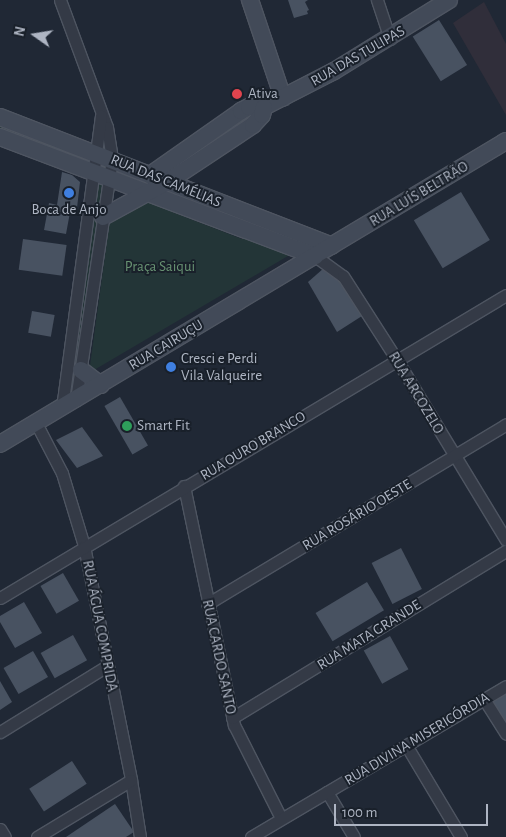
<!DOCTYPE html>
<meta charset="utf-8">
<style>
body{margin:0}
#map{position:relative;width:506px;height:837px;overflow:hidden;background:#202835;font-family:"Alegreya Sans",sans-serif}
div>[style]{position:absolute}
.medical>*{inset:0;background:#302e3a}
.green>*{inset:0;background:#233537}
.building>*{inset:0;background:#485261;transform-origin:0 0}
.roads{filter:drop-shadow(1px 0 #4e5561) drop-shadow(-1px 0 #4e5561) drop-shadow(0 1px #4e5561) drop-shadow(0 -1px #4e5561)}
.street>*{height:11px;margin:-5.5px;padding:0 5.5px;transform-origin:5.5px;border-radius:5.5px;background:#343a46}
.secondary>*{height:16px;margin:-8px;padding:0 8px;transform-origin:8px;border-radius:8px;background:#424a58}
.dots>*{width:14px;height:14px;translate:-50% -50%;box-sizing:border-box;border:2px solid #19202a;border-radius:50%}
span{translate:-50% -50%;white-space:nowrap;text-align:center;line-height:1.15;-webkit-text-stroke:4px #19202a;paint-order:stroke}
.street-label{font-size:15px;color:#aeb5c3}
.poi-label{font-size:15px;color:#aeb5c3}
.left{translate:0 -50%;text-align:left}
.park-label{font-size:15px;color:#679172}
.north{position:absolute;left:10px;top:10px;width:50px;height:50px;-webkit-text-stroke:4px #19202a;paint-order:stroke;rotate:283deg;font-size:14px;font-weight:700;line-height:20px;text-align:center;color:#aeb5c3}
.north::after{content:'';display:block;margin:auto;width:18px;height:22px;background:#aeb5c3;clip-path:polygon(50% 0,100% 100%,50% 72%,0 100%)}
.scale{position:absolute;left:334px;top:804px;width:154px;height:22px;box-sizing:border-box;border:2px solid #aeb5c3;border-top:0;padding-left:6px;font-size:15px;line-height:18px;white-space:nowrap;color:#aeb5c3;-webkit-text-stroke:4px #19202a;paint-order:stroke}
</style>
<div id="map">
<div class="medical">
<div style="clip-path:polygon(484px 2px,506px 44px,506px 115px,453px 23px)"></div>
</div>
<div class="green">
<div style="clip-path:polygon(0 121px,90px 154px,91px 163px,0 133px)"></div>
<div style="clip-path:polygon(97px 182px,104px 183px,73px 391px,69px 388px)"></div>
<div style="clip-path:polygon(150px 198px,170px 206px,172px 212px,242px 239px,247px 236px,293px 253px,89px 373px,110px 219px)"></div>
</div>
<div class="building">
<div style="clip-path:polygon(288px 0,308px 0,305px 2px,309px 10px,307px 11px,308px 14px,294px 18px)"></div>
<div style="left:439px;top:20px;width:53px;height:31px;rotate:58deg"></div>
<div style="clip-path:polygon(62px 172px,72px 175px,80px 182px,77px 208px,71px 207px,66px 234px,44px 230px,49px 203px,57px 205px)"></div>
<div style="left:461px;top:192px;width:56px;height:55px;rotate:59deg"></div>
<div style="left:23px;top:239px;width:44px;height:31px;rotate:8deg"></div>
<div style="clip-path:polygon(324px 268px,336px 274px,362px 316px,337px 332px,308px 282px)"></div>
<div style="left:32px;top:311px;width:23px;height:22px;rotate:10deg"></div>
<div style="left:120px;top:397px;width:56px;height:18px;rotate:60deg"></div>
<div style="clip-path:polygon(82px 427px,103px 456px,77px 468px,56px 440px)"></div>
<div style="left:401px;top:548px;width:46px;height:33px;rotate:63deg"></div>
<div style="left:63px;top:573px;width:32px;height:26px;rotate:60deg"></div>
<div style="left:367px;top:582px;width:33px;height:60px;rotate:59deg"></div>
<div style="clip-path:polygon(24px 602px,42px 633px,15px 648px,0 622px,0 616px)"></div>
<div style="left:73px;top:635px;width:29px;height:37px;rotate:61deg"></div>
<div style="left:390px;top:636px;width:38px;height:30px;rotate:61deg"></div>
<div style="left:33px;top:651px;width:30px;height:34px;rotate:60deg"></div>
<div style="clip-path:polygon(0 681px,12px 702px,0 710px)"></div>
<div style="clip-path:polygon(506px 693px,506px 723px,492px 702px)"></div>
<div style="left:72px;top:761px;width:27px;height:51px;rotate:57deg"></div>
<div style="clip-path:polygon(115px 804px,134px 832px,126px 837px,66px 837px)"></div>
</div>
<div class="roads">
<div class="street">
<div style="left:60px;top:0;width:135px;rotate:69.7deg"></div>
<div style="left:107px;top:127px;width:32px;rotate:81deg"></div>
<div style="left:112px;top:159px;width:244px;rotate:98.5deg"></div>
<div style="left:377px;top:0;width:41px;rotate:71.6deg"></div>
<div style="left:315px;top:256px;width:34px;rotate:36deg"></div>
<div style="left:343px;top:276px;width:100px;rotate:57.3deg"></div>
<div style="left:397px;top:360px;width:210px;rotate:58.8deg"></div>
<div style="left:62px;top:408px;width:295px;rotate:-82.4deg"></div>
<div style="left:36px;top:423px;width:56px;rotate:62.5deg"></div>
<div style="left:62px;top:473px;width:76px;rotate:73.2deg"></div>
<div style="left:84px;top:546px;width:239px;rotate:78.6deg"></div>
<div style="left:131px;top:780px;width:58px;rotate:81deg"></div>
<div style="left:184px;top:486px;width:244px;rotate:78.2deg"></div>
<div style="left:234px;top:725px;width:104px;rotate:63.2deg"></div>
<div style="left:0;top:598px;width:590px;rotate:-30.91deg"></div>
<div style="left:207px;top:604px;width:349px;rotate:-31deg"></div>
<div style="left:484px;top:699px;width:41px;rotate:57.8deg"></div>
<div style="left:232px;top:718px;width:321px;rotate:-31.4deg"></div>
<div style="left:0;top:732px;width:126px;rotate:-31.7deg"></div>
<div style="left:406px;top:745px;width:107px;rotate:59.1deg"></div>
<div style="left:327px;top:792px;width:52px;rotate:59deg"></div>
<div style="left:0;top:829px;width:9px;rotate:58deg"></div>
<div style="left:37px;top:837px;width:110px;rotate:-31.2deg"></div>
<div style="left:251px;top:837px;width:296px;rotate:-30.6deg"></div>
</div>
<div class="secondary">
<div style="left:250px;top:0;width:103px;rotate:71.4deg"></div>
<div style="left:0;top:117px;width:356px;rotate:21.2deg"></div>
<div style="left:0;top:137px;width:337px;rotate:20.7deg"></div>
<div style="left:150px;top:175px;width:111px;rotate:-35.1deg"></div>
<div style="left:241px;top:111px;width:9px;rotate:-27deg"></div>
<div style="left:249px;top:107px;width:15px"></div>
<div style="left:264px;top:107px;width:79px;rotate:-27.2deg"></div>
<div style="left:334px;top:71px;width:135px;rotate:-31.7deg"></div>
<div style="left:103px;top:217px;width:73px;rotate:-28.7deg"></div>
<div style="left:167px;top:182px;width:103px;rotate:-33.5deg"></div>
<div style="left:253px;top:125px;width:13px;rotate:-48deg"></div>
<div style="left:262px;top:115px;width:8px;rotate:-76deg"></div>
<div style="left:81px;top:370px;width:25px;rotate:37deg"></div>
<div style="left:0;top:444px;width:590px;rotate:-30.91deg"></div>
</div>
</div>
<div class="dots">
<div style="left:237px;top:94px;background:#e0444e"></div>
<div style="left:69px;top:193px;background:#3f7fe0"></div>
<div style="left:171px;top:367px;background:#3f7fe0"></div>
<div style="left:127px;top:426px;background:#2e9e5b"></div>
</div>
<div class="street-label">
<span style="left:358px;top:56px;rotate:-30deg">RUA DAS TULIPAS</span>
<span style="left:166px;top:181px;rotate:22deg">RUA DAS CAMÉLIAS</span>
<span style="left:419px;top:194px;rotate:-31deg">RUA LUÍS BELTRÃO</span>
<span style="left:166px;top:345px;rotate:-31deg">RUA CAIRUÇU</span>
<span style="left:416px;top:393px;rotate:59deg">RUA ARCOZELO</span>
<span style="left:253px;top:446px;rotate:-31deg">RUA OURO BRANCO</span>
<span style="left:357px;top:515px;rotate:-31deg">RUA ROSÁRIO OESTE</span>
<span style="left:100px;top:626px;rotate:79deg">RUA ÁGUA COMPRIDA</span>
<span style="left:369px;top:635px;rotate:-32deg">RUA MATA GRANDE</span>
<span style="left:219px;top:657px;rotate:78deg">RUA CARDO SANTO</span>
<span style="left:417px;top:739px;rotate:-31deg">RUA DIVINA MISERICÓRDIA</span>
</div>
<div class="poi-label">
<span class="left" style="left:248px;top:94px">Ativa</span>
<span style="left:69px;top:210px">Boca de Anjo</span>
<span class="left" style="left:181px;top:367px">Cresci e Perdi<br>Vila Valqueire</span>
<span class="left" style="left:137px;top:426px">Smart Fit</span>
</div>
<div class="park-label">
<span style="left:160px;top:267px">Praça Saiqui</span>
</div>
<div class="north">N</div>
<div class="scale">100 m</div>
</div>
